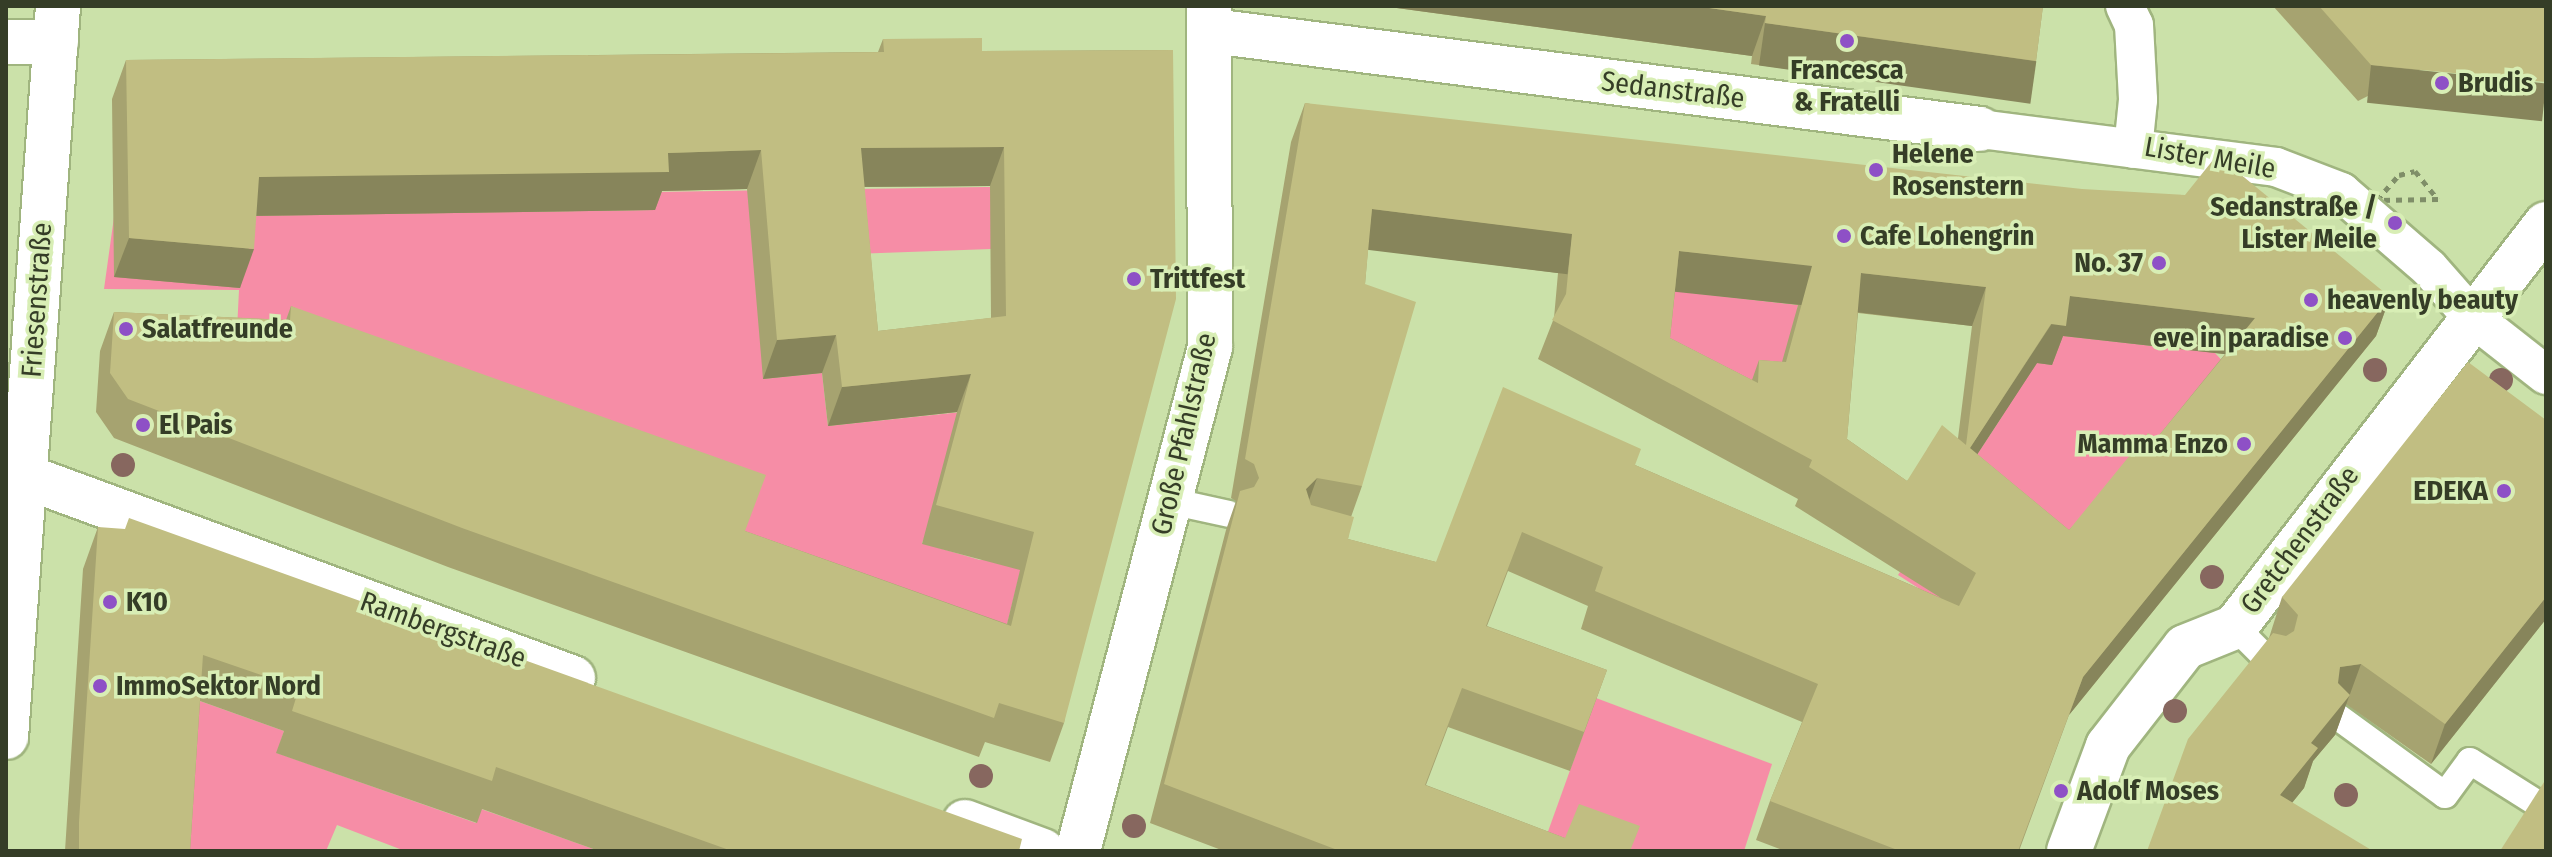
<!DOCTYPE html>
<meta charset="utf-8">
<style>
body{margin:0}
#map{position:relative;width:2552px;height:857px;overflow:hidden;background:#cbe1a9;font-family:"Fira Sans Condensed",sans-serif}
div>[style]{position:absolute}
.green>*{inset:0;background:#f68da6}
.path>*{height:5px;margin-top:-2.5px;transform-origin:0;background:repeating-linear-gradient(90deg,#7f8e68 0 6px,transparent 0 12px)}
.roads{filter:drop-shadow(2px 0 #a0b57f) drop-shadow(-2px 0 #a0b57f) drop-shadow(0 2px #a0b57f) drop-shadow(0 -2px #a0b57f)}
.service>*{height:26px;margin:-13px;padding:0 13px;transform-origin:13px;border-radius:13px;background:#fff}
.pedestrian>*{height:38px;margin:-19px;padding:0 19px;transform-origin:19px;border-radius:19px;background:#fff}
.minor>*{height:44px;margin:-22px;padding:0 22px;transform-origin:22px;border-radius:22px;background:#fff}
.trees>*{width:24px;height:24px;margin:-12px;border-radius:50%;background:#87675f}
.wall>*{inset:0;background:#a6a370}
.shaded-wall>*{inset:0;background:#87855b;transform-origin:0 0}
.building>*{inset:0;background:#c1be82}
.dots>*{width:22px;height:22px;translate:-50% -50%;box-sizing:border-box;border:4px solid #d8eeb5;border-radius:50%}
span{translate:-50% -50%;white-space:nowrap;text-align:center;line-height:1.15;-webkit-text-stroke:7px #d8eeb5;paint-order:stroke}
.poi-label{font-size:28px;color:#353d27;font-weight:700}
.left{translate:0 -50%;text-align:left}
.right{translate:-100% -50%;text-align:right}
.street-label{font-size:28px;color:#353d27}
.frame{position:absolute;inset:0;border:8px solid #353d27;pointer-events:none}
</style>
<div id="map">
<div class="green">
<div style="clip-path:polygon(1054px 186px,991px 249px,853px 254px,763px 379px,822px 373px,828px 426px,981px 410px,922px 543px,980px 560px,1025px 552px,997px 665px,237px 330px,239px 290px,104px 289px,114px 217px,654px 210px,654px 192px)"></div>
<div style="clip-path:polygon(1665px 290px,1798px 305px,1783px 402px,1656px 376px)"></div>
<div style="clip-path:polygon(2056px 335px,2154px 346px,2199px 336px,2230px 369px,2076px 543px,1948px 607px,1898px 575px,2003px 415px,1972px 393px)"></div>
<div style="clip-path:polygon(138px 679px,284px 731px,277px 753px,476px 823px,481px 809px,599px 851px,405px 851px,337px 825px,326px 851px,177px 851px)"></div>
<div style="clip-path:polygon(1596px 698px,1772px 764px,1744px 851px,1541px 851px)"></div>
</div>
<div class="path">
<div style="left:2415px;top:171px;width:36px;rotate:51deg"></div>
<div style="left:2438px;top:199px;width:61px;rotate:179.1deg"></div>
<div style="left:2377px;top:200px;width:33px;rotate:-49deg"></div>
<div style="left:2399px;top:175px;width:16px;rotate:-14deg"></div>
</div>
<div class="roads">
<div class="service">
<div style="left:1170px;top:501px;width:60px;rotate:12.4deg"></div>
<div style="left:2235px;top:627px;width:47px;rotate:45deg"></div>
<div style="left:2338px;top:717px;width:132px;rotate:36.1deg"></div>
<div style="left:2445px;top:795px;width:42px;rotate:-53.7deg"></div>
<div style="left:2470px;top:761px;width:83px;rotate:32.2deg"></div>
</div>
<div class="pedestrian">
<div style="left:2125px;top:6px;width:21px;rotate:65deg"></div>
<div style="left:2134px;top:25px;width:75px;rotate:86.9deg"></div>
<div style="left:2138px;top:100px;width:49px;rotate:95.8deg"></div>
<div style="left:1980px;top:129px;width:298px;rotate:7.3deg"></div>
<div style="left:2276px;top:167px;width:70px;rotate:21deg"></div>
<div style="left:2341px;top:192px;width:116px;rotate:40.8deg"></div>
<div style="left:2429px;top:268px;width:65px;rotate:48.7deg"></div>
<div style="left:2472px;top:317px;width:94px;rotate:38.1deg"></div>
</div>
<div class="minor">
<div style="left:1212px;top:31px;width:774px;rotate:7.27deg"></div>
<div style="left:6px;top:42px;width:50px"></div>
<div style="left:24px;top:476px;width:585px;rotate:20.2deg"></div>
<div style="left:6px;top:737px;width:733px;rotate:-85.93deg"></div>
<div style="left:965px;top:822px;width:83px;rotate:20.4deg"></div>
<div style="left:1078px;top:851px;width:521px;rotate:-75.32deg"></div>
<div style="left:1210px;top:347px;width:341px;rotate:-90.2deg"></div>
<div style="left:2069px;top:851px;width:112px;rotate:-69.6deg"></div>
<div style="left:2108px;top:746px;width:125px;rotate:-52.1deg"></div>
<div style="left:2185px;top:647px;width:54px;rotate:-21.8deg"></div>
<div style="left:2235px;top:627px;width:509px;rotate:-52.34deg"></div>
</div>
</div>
<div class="trees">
<div style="left:2375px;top:370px"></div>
<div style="left:2501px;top:380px"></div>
<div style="left:123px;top:465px"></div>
<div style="left:2212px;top:577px"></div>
<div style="left:2175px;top:711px"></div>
<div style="left:981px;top:776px"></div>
<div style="left:2346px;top:795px"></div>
<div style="left:1134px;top:826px"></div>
</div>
<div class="wall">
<div style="clip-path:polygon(1382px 6px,2043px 6px,2036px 61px,2022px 101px,1751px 64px,1752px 56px)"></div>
<div style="clip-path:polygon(2273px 6px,2546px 6px,2358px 101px)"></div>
<div style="clip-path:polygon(evenodd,883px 39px,982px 51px,1173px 50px,1064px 723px,1050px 762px,985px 742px,979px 757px,448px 567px,114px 438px,96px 412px,100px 351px,114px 312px,286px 320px,291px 306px,745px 531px,1007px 624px,1020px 570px,922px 544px,957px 412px,828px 426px,822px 373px,763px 379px,747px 189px,662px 191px,655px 210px,256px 216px,240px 288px,114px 277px,112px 99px,126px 60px,878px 52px,883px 39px,990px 186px,991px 318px,878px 331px,864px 187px,990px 186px)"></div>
<div style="clip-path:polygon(evenodd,1305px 103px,2390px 297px,2376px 336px,2069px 715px,2019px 851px,1785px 851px,1756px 840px,1770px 801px,1802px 722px,1581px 629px,1588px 606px,1508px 571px,1487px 626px,1607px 670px,1570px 771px,1448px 727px,1426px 785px,1565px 838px,1631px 851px,1224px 851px,1150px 823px,1226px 530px,1236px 501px,1231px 498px,1291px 142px,1305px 103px,1368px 249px,1558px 273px,1554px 318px,1538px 359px,1798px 499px,1795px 506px,1941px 598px,1635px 465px,1436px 562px,1348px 539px,1351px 517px,1362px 486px,1365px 284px,1368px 249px,1305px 103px,1675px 291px,1798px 305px,1782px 362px,1759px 360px,1752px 380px,1670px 338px,1675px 291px,1305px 103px,1858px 313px,1972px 326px,1958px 438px,1907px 481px,1847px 439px,1858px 313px,1305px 103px,2063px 336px,2225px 354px,2156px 439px,2069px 530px,1977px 454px,2037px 363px,2052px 365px,2063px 336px)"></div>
<div style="clip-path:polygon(2546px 420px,2546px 619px,2431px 764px,2346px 704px,2335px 735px,2313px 761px,2304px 788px,2292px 803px,2147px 851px,2269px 638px,2282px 597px)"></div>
<div style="clip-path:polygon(98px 527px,1019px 851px,599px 851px,482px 809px,477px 823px,276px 753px,284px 731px,200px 701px,190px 851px,65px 851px,83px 569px)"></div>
</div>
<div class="shaded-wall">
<div style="clip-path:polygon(1382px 6px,1695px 6px,1766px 16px,1752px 56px)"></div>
<div style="left:1765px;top:23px;width:274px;height:43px;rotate:8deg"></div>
<div style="left:2371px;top:65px;width:176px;height:38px;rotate:6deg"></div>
<div style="clip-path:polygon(1004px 147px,990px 186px,847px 187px,861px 148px)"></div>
<div style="clip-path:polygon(761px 150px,747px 189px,662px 191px,655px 210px,245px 216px,259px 177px,668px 153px)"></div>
<div style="left:1372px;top:209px;width:202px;height:41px;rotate:7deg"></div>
<div style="clip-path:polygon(129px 238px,254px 249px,240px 288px,114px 277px)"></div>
<div style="left:1679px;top:251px;width:134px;height:41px;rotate:6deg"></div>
<div style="clip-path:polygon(1861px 273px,1986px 287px,1972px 326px,1847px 311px)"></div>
<div style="clip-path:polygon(2070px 296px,2255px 318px,2241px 356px,2063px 336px,2052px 365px,2037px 363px,1956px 487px,1970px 448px)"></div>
<div style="clip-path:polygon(2390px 297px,2376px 336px,2069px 715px,2083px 677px)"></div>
<div style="clip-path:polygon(836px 335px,822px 373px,763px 379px,777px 340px)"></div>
<div style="clip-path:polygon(971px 374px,957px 412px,828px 426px,842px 387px)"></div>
<div style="clip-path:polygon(1317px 478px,1303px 517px,1306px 489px)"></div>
<div style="clip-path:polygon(2546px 597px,2546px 619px,2431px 764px,2445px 724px)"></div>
<div style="clip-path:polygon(2361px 664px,2335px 735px,2313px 761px,2304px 788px,2266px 835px,2280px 795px,2340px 667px)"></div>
</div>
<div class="building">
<div style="clip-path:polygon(1695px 6px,2043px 6px,2036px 61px,1765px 23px,1766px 16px)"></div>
<div style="clip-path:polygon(2319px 6px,2546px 6px,2546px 82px,2371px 65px)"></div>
<div style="clip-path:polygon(evenodd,982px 38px,982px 51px,1173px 50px,1176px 299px,1064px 723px,999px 703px,994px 718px,462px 528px,128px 399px,110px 373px,114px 312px,290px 320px,291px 306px,766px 475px,745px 531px,1011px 626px,1034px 532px,936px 505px,971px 374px,842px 387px,836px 335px,777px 340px,761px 150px,668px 153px,669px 172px,259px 177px,254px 249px,129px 238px,126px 60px,884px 52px,883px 39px,982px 38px,1004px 147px,1006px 316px,878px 331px,861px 148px,1004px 147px)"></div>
<div style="clip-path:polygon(evenodd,1305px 103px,2082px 189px,2185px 195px,2217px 155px,2390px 297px,2083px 677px,2018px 851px,1900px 851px,1770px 801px,1818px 684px,1595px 591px,1603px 567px,1522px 532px,1486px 626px,1607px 670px,1584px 732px,1462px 688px,1425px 785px,1565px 838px,1579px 804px,1640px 826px,1630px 851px,1340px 851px,1164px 784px,1240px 491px,1254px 487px,1259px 478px,1254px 464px,1245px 459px,1305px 103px,1372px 209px,1572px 234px,1566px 294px,1552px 320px,1812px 460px,1809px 467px,1976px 573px,1959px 606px,1635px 465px,1641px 449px,1503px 387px,1436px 562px,1348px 539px,1354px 517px,1311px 505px,1306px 489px,1317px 478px,1362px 486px,1416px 302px,1365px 284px,1372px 209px,1305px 103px,1679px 251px,1812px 266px,1786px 362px,1759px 360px,1758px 383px,1670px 338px,1679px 251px,1305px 103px,1861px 273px,1986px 287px,1966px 445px,1942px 425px,1907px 481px,1847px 439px,1861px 273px,1305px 103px,2070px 296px,2255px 318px,2156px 439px,2148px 433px,2069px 530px,1970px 448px,2051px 324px,2066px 326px,2070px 296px)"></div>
<div style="clip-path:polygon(2468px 362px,2546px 420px,2546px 597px,2445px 724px,2361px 664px,2340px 667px,2338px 683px,2350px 695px,2311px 743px,2318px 748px,2280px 795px,2373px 851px,2147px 851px,2188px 739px,2273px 633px,2286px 636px,2294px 631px,2298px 615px,2282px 597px)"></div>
<div style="clip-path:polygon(129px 518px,1022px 839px,1019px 851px,732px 851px,496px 767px,492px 781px,292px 711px,299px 688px,203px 655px,190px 851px,79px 851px,79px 822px,98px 527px,125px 529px)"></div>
<div style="clip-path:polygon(2546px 779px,2546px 851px,2500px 851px)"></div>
</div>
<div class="dots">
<div style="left:1847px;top:41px;background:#8e50c6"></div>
<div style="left:2442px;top:83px;background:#8e50c6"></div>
<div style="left:1876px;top:170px;background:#8e50c6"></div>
<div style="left:2395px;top:223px;background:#8e50c6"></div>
<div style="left:1844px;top:236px;background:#8e50c6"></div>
<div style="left:2159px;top:263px;background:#8e50c6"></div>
<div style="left:1134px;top:279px;background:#8e50c6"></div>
<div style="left:2311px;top:300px;background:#8e50c6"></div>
<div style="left:126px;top:329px;background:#8e50c6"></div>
<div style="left:2345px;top:338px;background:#8e50c6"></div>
<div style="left:143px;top:425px;background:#8e50c6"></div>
<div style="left:2244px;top:444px;background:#8e50c6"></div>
<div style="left:2504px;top:491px;background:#8e50c6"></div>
<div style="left:110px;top:602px;background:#8e50c6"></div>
<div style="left:100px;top:686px;background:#8e50c6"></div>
<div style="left:2061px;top:791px;background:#8e50c6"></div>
</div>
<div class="poi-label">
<span style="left:1847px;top:86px">Francesca<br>&amp; Fratelli</span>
<span class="left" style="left:2458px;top:83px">Brudis</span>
<span class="left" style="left:1892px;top:170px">Helene<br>Rosenstern</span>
<span class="right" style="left:2377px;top:223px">Sedanstraße /<br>Lister Meile</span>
<span class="left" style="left:1860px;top:236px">Cafe Lohengrin</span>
<span class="right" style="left:2143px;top:263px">No. 37</span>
<span class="left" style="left:1150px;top:279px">Trittfest</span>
<span class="left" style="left:2327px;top:300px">heavenly beauty</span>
<span class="left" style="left:142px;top:329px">Salatfreunde</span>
<span class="right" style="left:2329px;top:338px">eve in paradise</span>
<span class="left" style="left:159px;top:425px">El Pais</span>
<span class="right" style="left:2228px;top:444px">Mamma Enzo</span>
<span class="right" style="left:2488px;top:491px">EDEKA</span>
<span class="left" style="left:126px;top:602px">K10</span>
<span class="left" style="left:116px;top:686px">ImmoSektor Nord</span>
<span class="left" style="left:2077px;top:791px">Adolf Moses</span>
</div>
<div class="street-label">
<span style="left:1673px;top:90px;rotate:7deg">Sedanstraße</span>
<span style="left:2210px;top:158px;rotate:10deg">Lister Meile</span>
<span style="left:37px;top:300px;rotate:-86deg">Friesenstraße</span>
<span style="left:1184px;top:434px;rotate:-77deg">Große Pfahlstraße</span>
<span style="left:2300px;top:540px;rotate:-53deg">Gretchenstraße</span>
<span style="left:443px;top:630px;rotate:20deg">Rambergstraße</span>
</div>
<div class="frame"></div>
</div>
